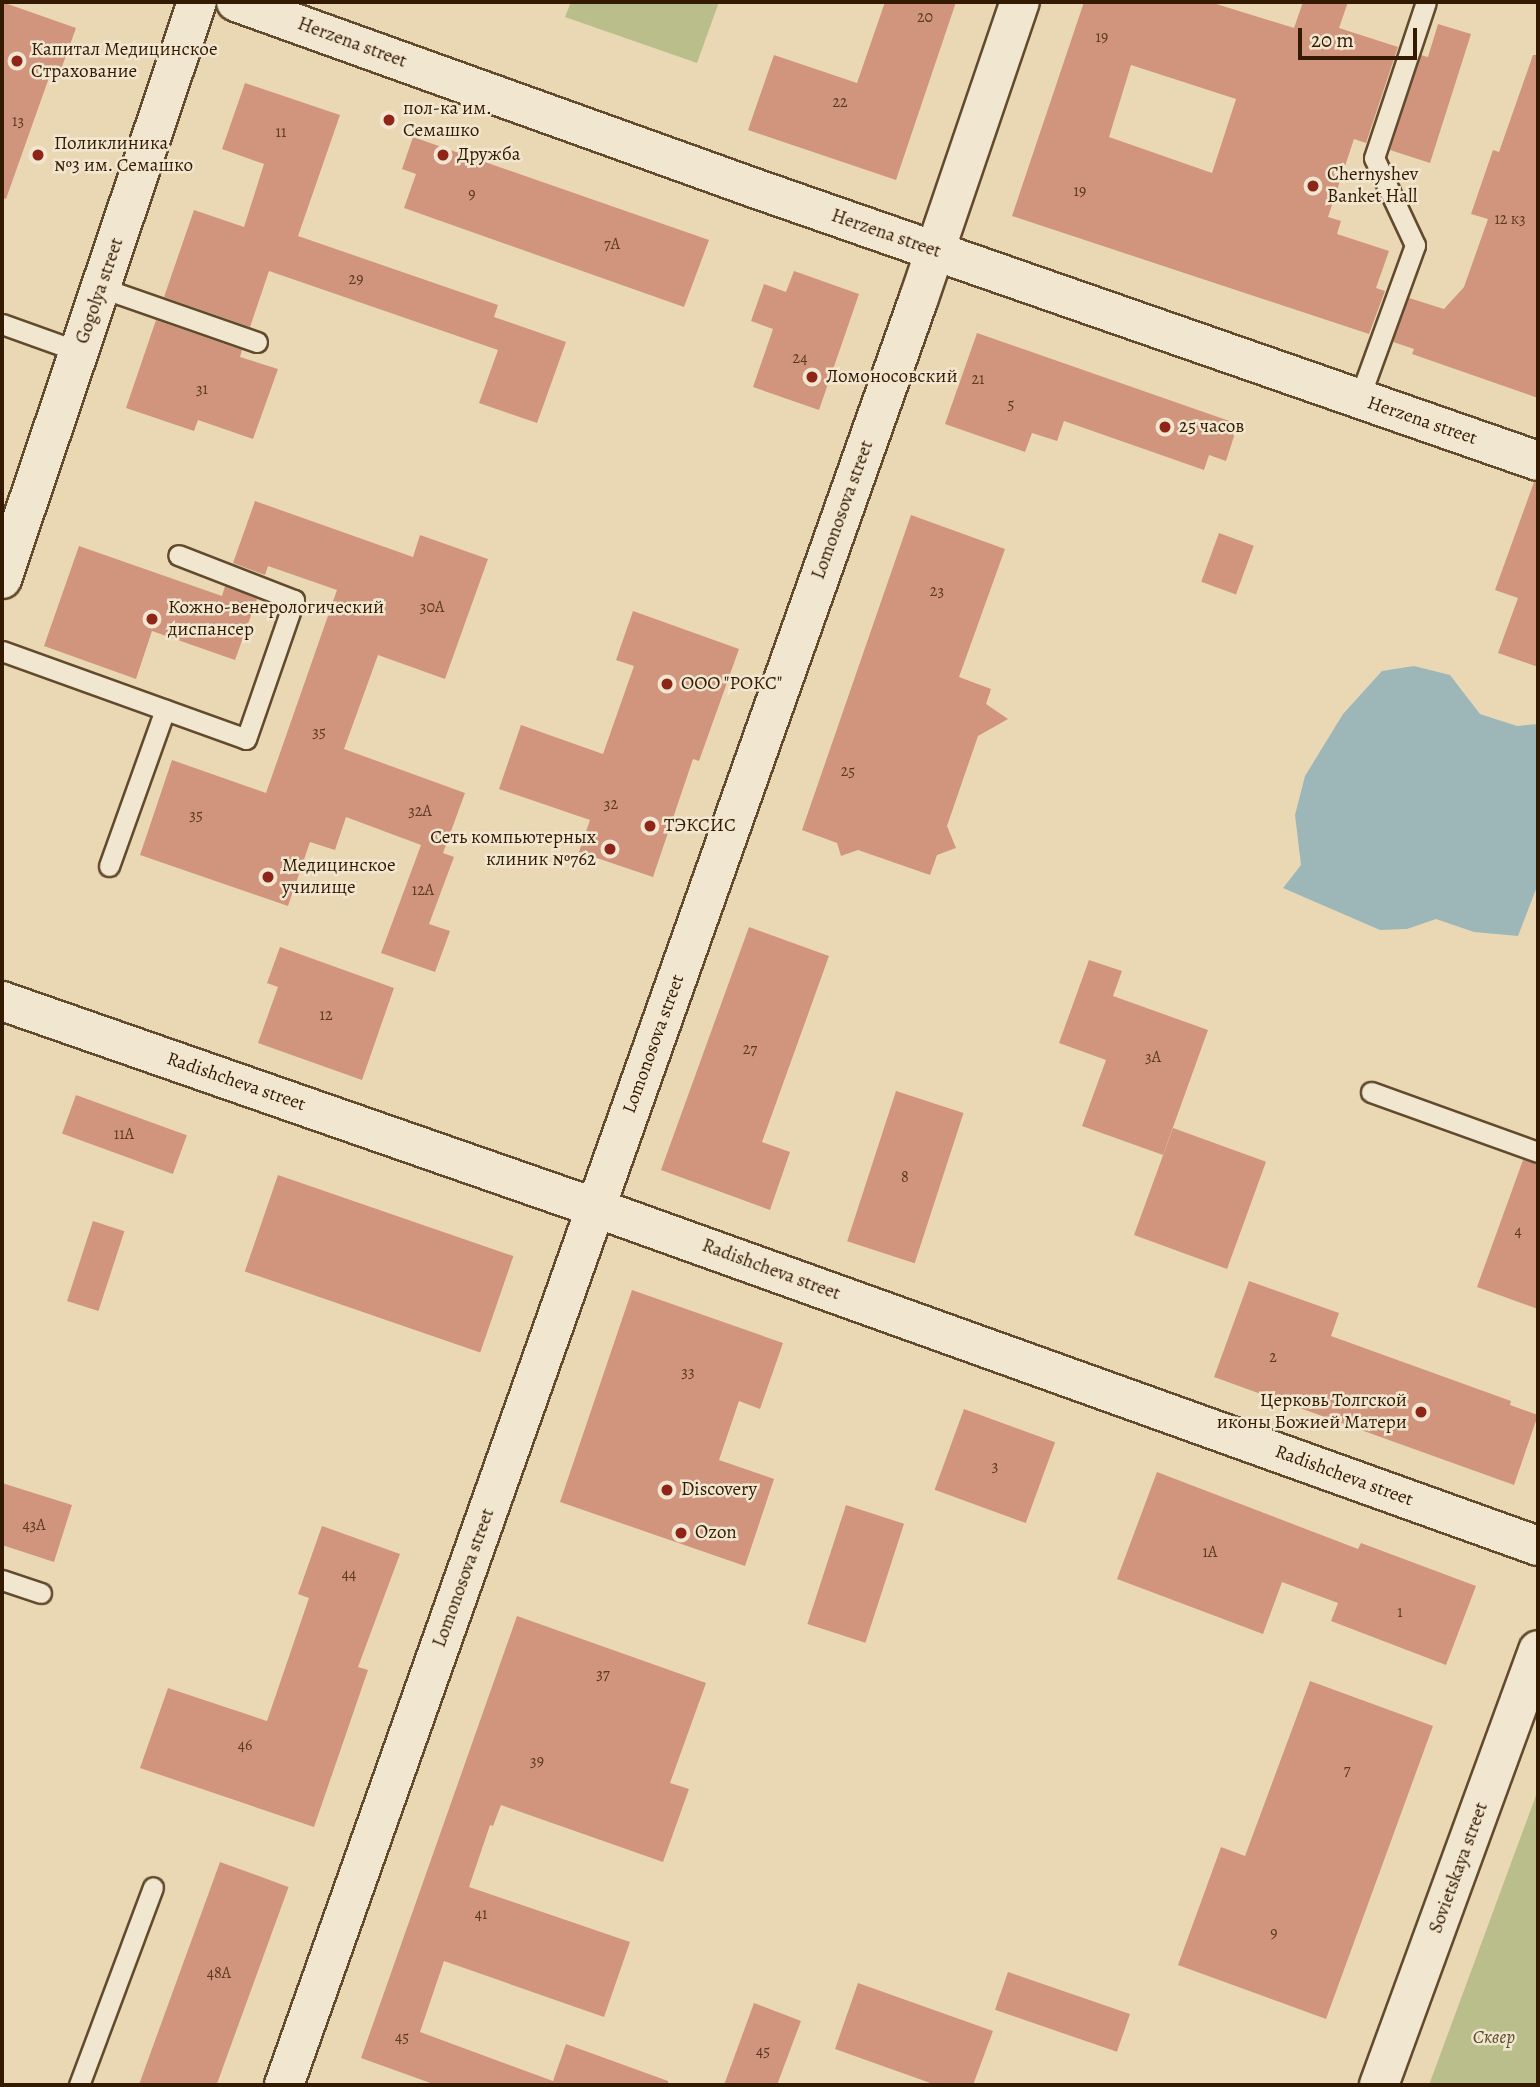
<!DOCTYPE html>
<meta charset="utf-8">
<style>
body{margin:0}
#map{position:relative;width:1540px;height:2087px;overflow:hidden;background:#ead8b5;font-family:Alegreya,serif}
div>[style]{position:absolute}
.green>*{inset:0;background:#babe8b}
.water>*{inset:0;background:#9db7b9}
.building>*{inset:0;background:#d1957e;transform-origin:0 0}
.roads{filter:drop-shadow(2px 0 #624a2d) drop-shadow(-2px 0 #624a2d) drop-shadow(0 2px #624a2d) drop-shadow(0 -2px #624a2d)}
.service>*{height:19px;margin:-9.5px;padding:0 9.5px;transform-origin:9.5px;border-radius:9.5px;background:#f1e6cf}
.minor>*{height:38px;margin:-19px;padding:0 19px;transform-origin:19px;border-radius:19px;background:#f1e6cf}
.tertiary>*{height:38px;margin:-19px;padding:0 19px;transform-origin:19px;border-radius:19px;background:#f1e6cf}
.secondary>*{height:38px;margin:-19px;padding:0 19px;transform-origin:19px;border-radius:19px;background:#f1e6cf}
.dots>*{width:19px;height:19px;translate:-50% -50%;box-sizing:border-box;border:4px solid #f1e6cf;border-radius:50%}
span{translate:-50% -50%;white-space:nowrap;text-align:center;line-height:1.15;-webkit-text-stroke:5px #f1e6cf;paint-order:stroke}
.number-label{font-size:16px;color:#5b3920}
.number-label span{-webkit-text-stroke-width:0}
.street-label{font-size:19px;color:#341a00}
.poi-label{font-size:19px;color:#341a00}
.left{translate:0 -50%;text-align:left}
.right{translate:-100% -50%;text-align:right}
.park-label{font-size:19px;color:#5c4b2a;font-style:italic}
.frame{position:absolute;inset:0;border:4px solid #341a00;pointer-events:none}
.scale{position:absolute;left:1298px;top:28px;width:119px;height:32px;box-sizing:border-box;border:4px solid #341a00;border-top:0;padding-left:9px;font-size:21px;line-height:24px;white-space:nowrap;color:#341a00;-webkit-text-stroke:5px #f1e6cf;paint-order:stroke}
</style>
<div id="map">
<div class="green">
<div style="clip-path:polygon(571px 2px,719px 2px,697px 63px,565px 17px)"></div>
<div style="clip-path:polygon(1538px 1790px,1538px 2085px,1429px 2085px)"></div>
</div>
<div class="water">
<div style="clip-path:polygon(1414px 666px,1450px 675px,1480px 714px,1517px 726px,1538px 724px,1538px 884px,1518px 936px,1474px 932px,1436px 919px,1407px 929px,1380px 930px,1283px 888px,1301px 865px,1295px 815px,1305px 776px,1343px 714px,1382px 671px)"></div>
</div>
<div class="building">
<div style="clip-path:polygon(2px 2px,76px 28px,59px 75px,51px 72px,6px 199px,2px 198px)"></div>
<div style="clip-path:polygon(885px 2px,956px 2px,896px 180px,748px 130px,774px 55px,857px 83px)"></div>
<div style="clip-path:polygon(evenodd,1084px 2px,1210px 2px,1294px 28px,1303px 2px,1348px 2px,1339px 28px,1398px 47px,1366px 143px,1354px 139px,1328px 217px,1341px 221px,1337px 234px,1389px 251px,1376px 288px,1385px 291px,1369px 334px,1012px 216px,1084px 2px,1131px 65px,1236px 99px,1212px 173px,1109px 137px,1131px 65px)"></div>
<div style="clip-path:polygon(1438px 24px,1471px 34px,1430px 163px,1390px 150px,1421px 55px,1428px 57px)"></div>
<div style="clip-path:polygon(1533px 55px,1538px 55px,1538px 398px,1412px 354px,1414px 349px,1393px 342px,1409px 298px,1444px 309px,1464px 287px,1488px 219px,1471px 214px,1493px 150px,1499px 152px)"></div>
<div style="clip-path:polygon(245px 83px,340px 115px,298px 236px,498px 305px,494px 317px,566px 342px,537px 423px,479px 403px,498px 350px,269px 271px,250px 327px,164px 297px,194px 210px,244px 227px,264px 164px,222px 149px)"></div>
<div style="clip-path:polygon(413px 137px,709px 240px,684px 307px,404px 208px,416px 174px,402px 169px)"></div>
<div style="clip-path:polygon(794px 271px,859px 294px,819px 410px,753px 387px,773px 329px,751px 321px,764px 284px,786px 292px)"></div>
<div style="clip-path:polygon(156px 320px,242px 350px,240px 357px,278px 369px,253px 439px,198px 420px,194px 431px,126px 408px)"></div>
<div style="clip-path:polygon(977px 333px,1238px 424px,1226px 461px,1209px 455px,1204px 470px,1064px 421px,1057px 441px,1032px 433px,1025px 452px,945px 424px)"></div>
<div style="clip-path:polygon(1534px 482px,1538px 483px,1538px 667px,1498px 653px,1518px 598px,1495px 590px)"></div>
<div style="clip-path:polygon(255px 501px,413px 557px,420px 535px,488px 559px,445px 679px,378px 655px,344px 749px,465px 793px,443px 853px,454px 857px,429px 924px,450px 931px,435px 972px,381px 953px,421px 845px,346px 817px,335px 850px,310px 842px,288px 906px,140px 855px,172px 760px,266px 793px,337px 590px,268px 566px,265px 575px,233px 563px)"></div>
<div style="clip-path:polygon(911px 515px,1005px 549px,959px 677px,991px 689px,986px 704px,1008px 719px,978px 736px,947px 826px,956px 848px,937px 855px,930px 875px,858px 850px,841px 856px,837px 843px,802px 830px)"></div>
<div style="left:1219px;top:533px;width:37px;height:52px;rotate:20deg"></div>
<div style="clip-path:polygon(79px 546px,222px 596px,225px 586px,257px 599px,235px 660px,152px 631px,136px 679px,44px 646px)"></div>
<div style="clip-path:polygon(633px 611px,739px 649px,699px 761px,693px 759px,653px 877px,579px 852px,590px 820px,499px 789px,521px 725px,603px 754px,634px 666px,616px 660px)"></div>
<div style="clip-path:polygon(749px 927px,829px 956px,762px 1142px,790px 1152px,770px 1210px,661px 1170px)"></div>
<div style="clip-path:polygon(280px 947px,394px 988px,362px 1080px,258px 1043px,278px 987px,267px 983px)"></div>
<div style="clip-path:polygon(1089px 960px,1122px 971px,1113px 996px,1208px 1030px,1163px 1155px,1082px 1126px,1106px 1060px,1059px 1043px)"></div>
<div style="left:896px;top:1091px;width:71px;height:158px;rotate:18deg"></div>
<div style="left:76px;top:1095px;width:118px;height:41px;rotate:20deg"></div>
<div style="left:1173px;top:1128px;width:99px;height:114px;rotate:20deg"></div>
<div style="clip-path:polygon(1523px 1160px,1538px 1164px,1538px 1309px,1477px 1287px)"></div>
<div style="left:278px;top:1175px;width:249px;height:102px;rotate:19deg"></div>
<div style="left:93px;top:1221px;width:33px;height:84px;rotate:18deg"></div>
<div style="clip-path:polygon(1249px 1281px,1339px 1313px,1331px 1336px,1511px 1401px,1510px 1405px,1538px 1415px,1514px 1485px,1214px 1377px)"></div>
<div style="clip-path:polygon(632px 1290px,783px 1343px,760px 1409px,739px 1401px,719px 1460px,774px 1479px,745px 1566px,560px 1502px)"></div>
<div style="left:964px;top:1409px;width:97px;height:86px;rotate:20deg"></div>
<div style="clip-path:polygon(1157px 1472px,1358px 1549px,1361px 1543px,1476px 1586px,1446px 1665px,1331px 1621px,1338px 1603px,1282px 1582px,1263px 1634px,1117px 1579px)"></div>
<div style="clip-path:polygon(2px 1483px,72px 1505px,54px 1562px,2px 1545px)"></div>
<div style="left:846px;top:1505px;width:61px;height:125px;rotate:18deg"></div>
<div style="clip-path:polygon(322px 1526px,400px 1554px,358px 1667px,368px 1670px,314px 1827px,140px 1768px,168px 1688px,267px 1721px,309px 1598px,298px 1594px)"></div>
<div style="clip-path:polygon(517px 1616px,706px 1683px,670px 1783px,689px 1789px,663px 1862px,501px 1805px,493px 1826px,490px 1825px,469px 1887px,630px 1942px,604px 2017px,444px 1961px,420px 2032px,553px 2081px,566px 2044px,668px 2081px,668px 2085px,436px 2085px,361px 2058px)"></div>
<div style="clip-path:polygon(1310px 1681px,1433px 1726px,1326px 2019px,1178px 1965px,1221px 1847px,1245px 1856px)"></div>
<div style="left:220px;top:1862px;width:73px;height:237px;rotate:20deg"></div>
<div style="left:1008px;top:1972px;width:129px;height:40px;rotate:19deg"></div>
<div style="clip-path:polygon(858px 1983px,993px 2031px,973px 2085px,936px 2085px,835px 2049px)"></div>
<div style="clip-path:polygon(754px 2003px,801px 2021px,777px 2085px,724px 2085px)"></div>
</div>
<div class="roads">
<div class="service">
<div style="left:102px;top:288px;width:164px;rotate:19.2deg"></div>
<div style="left:2px;top:324px;width:83px;rotate:19.7deg"></div>
<div style="left:1359px;top:399px;width:164px;rotate:-70deg"></div>
<div style="left:1415px;top:245px;width:96px;rotate:-115.2deg"></div>
<div style="left:1374px;top:158px;width:164px;rotate:-71.6deg"></div>
<div style="left:2px;top:651px;width:259px;rotate:19.8deg"></div>
<div style="left:246px;top:739px;width:147px;rotate:-70.9deg"></div>
<div style="left:294px;top:600px;width:124px;rotate:-158.8deg"></div>
<div style="left:109px;top:866px;width:166px;rotate:-70.3deg"></div>
<div style="left:1371px;top:1092px;width:177px;rotate:19.8deg"></div>
<div style="left:2px;top:1580px;width:41px;rotate:18.4deg"></div>
<div style="left:79px;top:2085px;width:211px;rotate:-69.5deg"></div>
</div>
<div class="minor">
<div style="left:2px;top:579px;width:609px;rotate:-71.33deg"></div>
<div style="left:2px;top:1001px;width:629px;rotate:19.21deg"></div>
<div style="left:596px;top:1208px;width:1001px;rotate:19.74deg"></div>
<div style="left:284px;top:2085px;width:1896px;rotate:-70.44deg"></div>
<div style="left:919px;top:298px;width:313px;rotate:-71.2deg"></div>
</div>
<div class="tertiary">
<div style="left:1379px;top:2085px;width:463px;rotate:-69.9deg"></div>
</div>
<div class="secondary">
<div style="left:236px;top:2px;width:550px;rotate:19.75deg"></div>
<div style="left:754px;top:188px;width:830px;rotate:19.2deg"></div>
</div>
</div>
<div class="dots">
<div style="left:17px;top:61px;background:#8f2418"></div>
<div style="left:389px;top:120px;background:#8f2418"></div>
<div style="left:38px;top:155px;background:#8f2418"></div>
<div style="left:443px;top:155px;background:#8f2418"></div>
<div style="left:1313px;top:186px;background:#8f2418"></div>
<div style="left:812px;top:377px;background:#8f2418"></div>
<div style="left:1165px;top:427px;background:#8f2418"></div>
<div style="left:152px;top:619px;background:#8f2418"></div>
<div style="left:667px;top:684px;background:#8f2418"></div>
<div style="left:650px;top:826px;background:#8f2418"></div>
<div style="left:610px;top:849px;background:#8f2418"></div>
<div style="left:268px;top:877px;background:#8f2418"></div>
<div style="left:1421px;top:1412px;background:#8f2418"></div>
<div style="left:667px;top:1490px;background:#8f2418"></div>
<div style="left:681px;top:1533px;background:#8f2418"></div>
</div>
<div class="number-label">
<span style="left:925px;top:17px">20</span>
<span style="left:1102px;top:37px">19</span>
<span style="left:840px;top:102px">22</span>
<span style="left:18px;top:121px">13</span>
<span style="left:281px;top:132px">11</span>
<span style="left:1080px;top:191px">19</span>
<span style="left:472px;top:194px">9</span>
<span style="left:1510px;top:219px">12 к3</span>
<span style="left:612px;top:244px">7А</span>
<span style="left:356px;top:279px">29</span>
<span style="left:800px;top:358px">24</span>
<span style="left:978px;top:379px">21</span>
<span style="left:202px;top:389px">31</span>
<span style="left:1011px;top:404px">5</span>
<span style="left:937px;top:591px">23</span>
<span style="left:432px;top:607px">30А</span>
<span style="left:319px;top:732px">35</span>
<span style="left:848px;top:771px">25</span>
<span style="left:611px;top:804px">32</span>
<span style="left:420px;top:811px">32А</span>
<span style="left:196px;top:815px">35</span>
<span style="left:423px;top:890px">12А</span>
<span style="left:326px;top:1015px">12</span>
<span style="left:750px;top:1049px">27</span>
<span style="left:1153px;top:1057px">3А</span>
<span style="left:124px;top:1134px">11А</span>
<span style="left:905px;top:1177px">8</span>
<span style="left:1518px;top:1231px">4</span>
<span style="left:1273px;top:1357px">2</span>
<span style="left:688px;top:1372px">33</span>
<span style="left:995px;top:1466px">3</span>
<span style="left:34px;top:1525px">43А</span>
<span style="left:1210px;top:1552px">1А</span>
<span style="left:349px;top:1574px">44</span>
<span style="left:1400px;top:1612px">1</span>
<span style="left:603px;top:1674px">37</span>
<span style="left:245px;top:1745px">46</span>
<span style="left:537px;top:1761px">39</span>
<span style="left:1347px;top:1770px">7</span>
<span style="left:481px;top:1914px">41</span>
<span style="left:1274px;top:1933px">9</span>
<span style="left:219px;top:1973px">48А</span>
<span style="left:402px;top:2037px">45</span>
<span style="left:763px;top:2051px">45</span>
</div>
<div class="street-label">
<span style="left:352px;top:43px;rotate:20deg">Herzena street</span>
<span style="left:886px;top:234px;rotate:19deg">Herzena street</span>
<span style="left:100px;top:291px;rotate:-71deg">Gogolya street</span>
<span style="left:1422px;top:421px;rotate:19deg">Herzena street</span>
<span style="left:843px;top:510px;rotate:-70deg">Lomonosova street</span>
<span style="left:654px;top:1044px;rotate:-70deg">Lomonosova street</span>
<span style="left:236px;top:1082px;rotate:19deg">Radishcheva street</span>
<span style="left:771px;top:1270px;rotate:20deg">Radishcheva street</span>
<span style="left:1344px;top:1476px;rotate:20deg">Radishcheva street</span>
<span style="left:464px;top:1578px;rotate:-70deg">Lomonosova street</span>
<span style="left:1459px;top:1868px;rotate:-70deg">Sovietskaya street</span>
</div>
<div class="poi-label">
<span class="left" style="left:31px;top:61px">Капитал Медицинское<br>Страхование</span>
<span class="left" style="left:403px;top:120px">пол-ка им.<br>Семашко</span>
<span class="left" style="left:54px;top:155px">Поликлиника<br>№3 им. Семашко</span>
<span class="left" style="left:457px;top:155px">Дружба</span>
<span class="left" style="left:1327px;top:186px">Chernyshev<br>Banket Hall</span>
<span class="left" style="left:826px;top:377px">Ломоносовский</span>
<span class="left" style="left:1179px;top:427px">25 часов</span>
<span class="left" style="left:168px;top:619px">Кожно-венерологический<br>диспансер</span>
<span class="left" style="left:681px;top:684px">ООО "РОКС"</span>
<span class="left" style="left:664px;top:826px">ТЭКСИС</span>
<span class="right" style="left:596px;top:849px">Сеть компьютерных<br>клиник №762</span>
<span class="left" style="left:282px;top:877px">Медицинское<br>училище</span>
<span class="right" style="left:1407px;top:1412px">Церковь Толгской<br>иконы Божией Матери</span>
<span class="left" style="left:681px;top:1490px">Discovery</span>
<span class="left" style="left:695px;top:1533px">Ozon</span>
</div>
<div class="park-label">
<span style="left:1494px;top:2038px">Сквер</span>
</div>
<div class="frame"></div>
<div class="scale">20 m</div>
</div>
